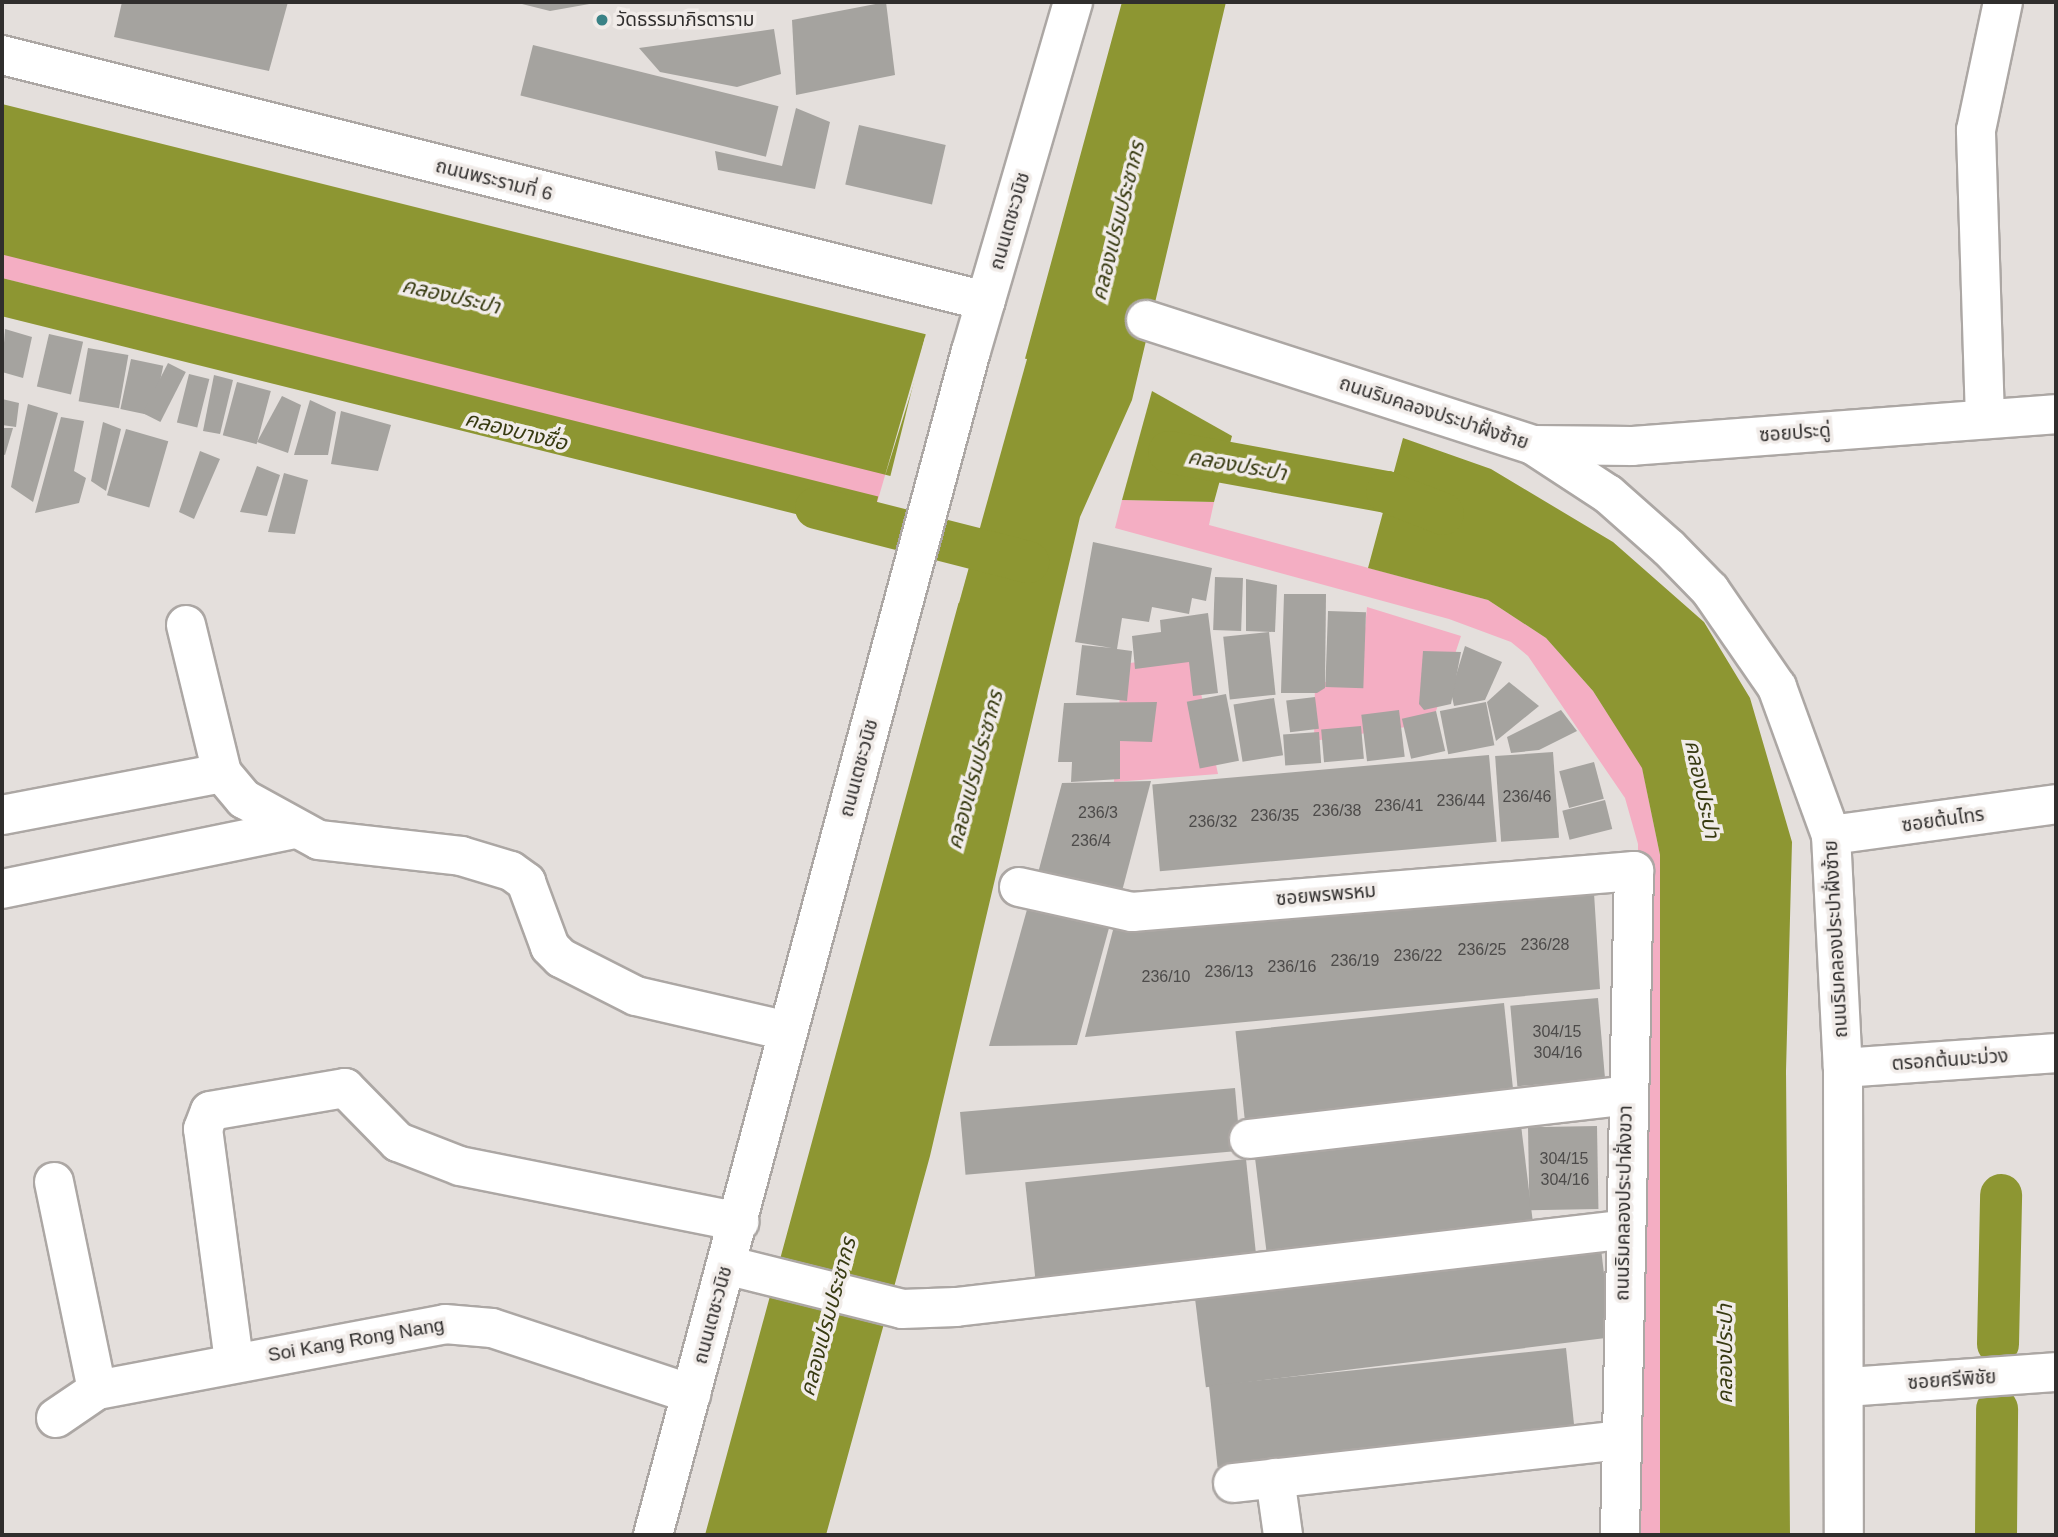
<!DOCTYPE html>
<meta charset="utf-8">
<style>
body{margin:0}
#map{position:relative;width:2058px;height:1537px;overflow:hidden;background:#e4dfdc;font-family:Helvetica,"Noto Sans Thai",sans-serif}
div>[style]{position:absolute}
.green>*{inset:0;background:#f4aec3}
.water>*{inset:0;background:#8d9632;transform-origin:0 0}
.pier>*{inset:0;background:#e4dfdc}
.canal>*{height:42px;margin:-21px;padding:0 21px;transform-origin:21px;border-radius:21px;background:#8d9632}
.building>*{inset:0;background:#a5a39f;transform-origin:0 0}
.roads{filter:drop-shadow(2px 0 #aca7a4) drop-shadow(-2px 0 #aca7a4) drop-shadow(0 2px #aca7a4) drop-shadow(0 -2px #aca7a4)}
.minor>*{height:38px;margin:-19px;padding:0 19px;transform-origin:19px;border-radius:19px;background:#fff}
.major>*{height:38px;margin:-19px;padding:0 19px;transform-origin:19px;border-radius:19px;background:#fff}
.dots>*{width:19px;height:19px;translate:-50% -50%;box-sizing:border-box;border:4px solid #f1ece9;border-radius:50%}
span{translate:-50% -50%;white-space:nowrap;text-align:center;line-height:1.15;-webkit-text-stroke:7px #f1ece9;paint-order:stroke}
.number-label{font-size:16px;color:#4d4b4a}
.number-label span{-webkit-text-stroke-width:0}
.poi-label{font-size:19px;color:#302e2d}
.left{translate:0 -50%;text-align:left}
.street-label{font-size:19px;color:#302e2d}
.water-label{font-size:21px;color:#373a11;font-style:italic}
.frame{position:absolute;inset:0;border:4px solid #302e2d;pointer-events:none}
</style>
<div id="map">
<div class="green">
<div style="clip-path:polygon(2px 250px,886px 472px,877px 503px,2px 278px)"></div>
<div style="clip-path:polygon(1122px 500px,1214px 502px,1209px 525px,1488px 600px,1546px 638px,1593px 691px,1642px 767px,1660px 855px,1660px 1535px,1636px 1535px,1638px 844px,1625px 798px,1528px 656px,1511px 642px,1449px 619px,1115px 528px)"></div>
<div style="clip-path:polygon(1367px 607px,1461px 636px,1432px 723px,1314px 741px,1315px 682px,1360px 682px)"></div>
<div style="clip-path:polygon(1193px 655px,1218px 774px,1114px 782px,1122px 664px)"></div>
</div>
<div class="water">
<div style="clip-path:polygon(1122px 2px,1226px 2px,1132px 400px,1080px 517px,930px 1156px,826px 1535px,705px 1535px)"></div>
<div style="left:2px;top:104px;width:952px;height:146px;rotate:14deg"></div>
<div style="left:2px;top:278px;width:903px;height:37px;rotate:14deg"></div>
<div style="clip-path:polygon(1152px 391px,1232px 436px,1214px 502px,1122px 500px)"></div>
<div style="clip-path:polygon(1403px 438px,1491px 469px,1613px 542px,1704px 622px,1750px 698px,1792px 842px,1786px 1071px,1790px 1535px,1660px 1535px,1660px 855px,1642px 768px,1593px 691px,1546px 638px,1488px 600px,1368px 568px)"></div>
</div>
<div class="pier">
<div style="clip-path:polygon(925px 337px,928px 338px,885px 476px,886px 472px)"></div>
<div style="clip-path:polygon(1022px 358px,1027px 359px,959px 603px,956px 602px)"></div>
</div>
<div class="canal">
<div style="left:1169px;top:452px;width:222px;rotate:10.4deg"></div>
<div style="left:1387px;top:492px;width:60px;rotate:21.4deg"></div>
<div style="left:816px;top:508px;width:219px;rotate:14.3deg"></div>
<div style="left:1998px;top:1344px;width:149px;rotate:-88.8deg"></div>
<div style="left:1996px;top:1535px;width:126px;rotate:-89.5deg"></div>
</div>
<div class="building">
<div style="clip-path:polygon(122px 2px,288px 2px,269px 71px,114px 37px)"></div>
<div style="clip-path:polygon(514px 2px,595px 2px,595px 3px,550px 11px)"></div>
<div style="clip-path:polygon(886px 2px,895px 75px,796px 95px,792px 20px)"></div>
<div style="clip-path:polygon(774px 29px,781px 74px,737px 87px,660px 72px,639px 48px)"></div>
<div style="left:533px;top:45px;width:253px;height:52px;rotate:14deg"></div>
<div style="clip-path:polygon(796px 108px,830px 122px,815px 189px,718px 170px,715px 151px,782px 166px)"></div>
<div style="left:859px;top:125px;width:89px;height:61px;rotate:13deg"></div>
<div style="clip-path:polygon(5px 329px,32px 337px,23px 378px,2px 372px)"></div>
<div style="left:49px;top:334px;width:35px;height:54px;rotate:13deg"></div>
<div style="left:88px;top:348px;width:41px;height:54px;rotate:10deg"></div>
<div style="left:131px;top:359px;width:33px;height:51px;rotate:12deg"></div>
<div style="left:168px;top:363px;width:20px;height:56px;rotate:27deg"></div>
<div style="left:189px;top:374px;width:21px;height:50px;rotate:14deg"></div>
<div style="clip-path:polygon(214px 375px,233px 380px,220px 434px,203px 431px)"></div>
<div style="left:237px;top:382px;width:35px;height:55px;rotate:15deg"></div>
<div style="clip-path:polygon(282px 396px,301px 405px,288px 453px,257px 442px)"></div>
<div style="clip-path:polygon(2px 399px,19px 403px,16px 427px,2px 425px)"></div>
<div style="clip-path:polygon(310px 400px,336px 412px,328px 455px,294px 455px)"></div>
<div style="clip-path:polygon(28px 404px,58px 413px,33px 502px,11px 487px)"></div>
<div style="clip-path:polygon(341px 411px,391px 425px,378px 471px,331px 464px)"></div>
<div style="clip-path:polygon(61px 417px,84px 421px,74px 471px,86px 478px,79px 503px,35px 513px)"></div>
<div style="clip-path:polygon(103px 422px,121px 429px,106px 491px,91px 481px)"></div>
<div style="clip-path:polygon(2px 428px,13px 428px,5px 455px,2px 454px)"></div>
<div style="left:126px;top:429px;width:44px;height:69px;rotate:16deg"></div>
<div style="clip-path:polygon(200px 451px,220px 459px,194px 519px,179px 512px)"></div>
<div style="clip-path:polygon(257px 466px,280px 475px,267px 516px,240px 512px)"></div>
<div style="clip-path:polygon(284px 473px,308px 480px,295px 534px,268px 532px)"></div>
<div style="clip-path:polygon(1093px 542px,1212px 568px,1206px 601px,1192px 598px,1189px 614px,1152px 607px,1149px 622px,1122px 618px,1117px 649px,1132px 651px,1127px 701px,1076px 695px,1082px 645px,1112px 648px,1075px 642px)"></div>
<div style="left:1215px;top:577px;width:28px;height:53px;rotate:2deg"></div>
<div style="clip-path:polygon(1246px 579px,1277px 585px,1275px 632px,1246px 631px)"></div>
<div style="clip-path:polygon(1284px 594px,1326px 594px,1325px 688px,1317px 693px,1281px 693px)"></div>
<div style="left:1328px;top:611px;width:38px;height:76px;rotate:2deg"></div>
<div style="clip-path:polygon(1208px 613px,1218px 693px,1193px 696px,1189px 662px,1135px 669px,1132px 636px,1161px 632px,1160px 620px)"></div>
<div style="left:1269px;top:632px;width:63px;height:46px;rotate:84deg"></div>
<div style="clip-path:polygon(1465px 646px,1502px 662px,1485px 700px,1454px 706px,1451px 692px)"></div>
<div style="clip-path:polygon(1423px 651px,1461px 652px,1451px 704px,1424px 710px,1419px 704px)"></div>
<div style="clip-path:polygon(1509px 682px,1539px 706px,1496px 741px,1487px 702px)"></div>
<div style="left:1226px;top:694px;width:68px;height:40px;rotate:79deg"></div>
<div style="left:1315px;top:697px;width:32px;height:29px;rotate:83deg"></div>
<div style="left:1274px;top:698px;width:58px;height:41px;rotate:81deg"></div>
<div style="clip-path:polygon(1157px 702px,1152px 742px,1120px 741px,1120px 779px,1071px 782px,1072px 762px,1058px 762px,1064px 703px)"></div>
<div style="left:1486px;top:702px;width:44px;height:47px;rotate:79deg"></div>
<div style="left:1399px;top:710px;width:47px;height:38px;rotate:83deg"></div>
<div style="clip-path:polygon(1561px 710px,1577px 731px,1539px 750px,1511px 753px,1507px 737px)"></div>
<div style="left:1436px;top:711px;width:41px;height:35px;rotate:77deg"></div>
<div style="left:1361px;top:726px;width:33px;height:40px;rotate:85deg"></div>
<div style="left:1319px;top:732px;width:31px;height:36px;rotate:86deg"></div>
<div style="left:1553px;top:752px;width:86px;height:58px;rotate:86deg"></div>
<div style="left:1489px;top:755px;width:87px;height:338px;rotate:85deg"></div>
<div style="left:1594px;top:762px;width:38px;height:36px;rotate:75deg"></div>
<div style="clip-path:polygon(1151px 781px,1121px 895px,1038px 873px,1062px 783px)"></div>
<div style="left:1605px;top:800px;width:30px;height:44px;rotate:76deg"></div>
<div style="clip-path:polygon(1594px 893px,1600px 989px,1085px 1037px,1113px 930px)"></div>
<div style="clip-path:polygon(1028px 906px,1109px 928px,1077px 1045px,989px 1046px)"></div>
<div style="left:1598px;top:998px;width:81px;height:88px;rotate:85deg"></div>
<div style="left:1504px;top:1003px;width:90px;height:270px;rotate:84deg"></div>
<div style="left:1235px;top:1088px;width:63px;height:276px;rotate:85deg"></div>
<div style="left:1520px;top:1117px;width:105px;height:268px;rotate:83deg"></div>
<div style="left:1597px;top:1126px;width:83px;height:69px;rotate:89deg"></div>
<div style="left:1246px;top:1159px;width:103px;height:222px;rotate:84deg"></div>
<div style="left:1601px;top:1249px;width:89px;height:409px;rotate:83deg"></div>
<div style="left:1566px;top:1348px;width:82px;height:359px;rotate:84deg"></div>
</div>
<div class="roads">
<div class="minor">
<div style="left:2px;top:55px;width:1014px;rotate:14.04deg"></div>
<div style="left:1146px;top:320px;width:407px;rotate:17.9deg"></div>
<div style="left:1533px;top:445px;width:90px;rotate:33.2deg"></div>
<div style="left:1608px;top:494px;width:81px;rotate:41.5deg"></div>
<div style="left:1669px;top:548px;width:59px;rotate:45.7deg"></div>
<div style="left:1710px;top:590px;width:118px;rotate:55.4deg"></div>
<div style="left:1777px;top:687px;width:158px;rotate:70deg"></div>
<div style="left:1831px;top:835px;width:233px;rotate:87.1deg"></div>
<div style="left:1843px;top:1068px;width:467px;rotate:89.9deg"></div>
<div style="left:1985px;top:419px;width:289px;rotate:-91.8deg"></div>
<div style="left:1976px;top:130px;width:131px;rotate:-78.1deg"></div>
<div style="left:1533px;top:445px;width:99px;rotate:0.6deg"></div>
<div style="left:1632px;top:446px;width:425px;rotate:-4.3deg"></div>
<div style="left:186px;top:625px;width:152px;rotate:76.3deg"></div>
<div style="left:222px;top:773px;width:34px;rotate:50deg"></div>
<div style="left:244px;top:799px;width:85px;rotate:28.7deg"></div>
<div style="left:319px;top:840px;width:143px;rotate:6.4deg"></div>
<div style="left:461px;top:856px;width:52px;rotate:16.7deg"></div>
<div style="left:511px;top:871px;width:19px;rotate:36deg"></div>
<div style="left:526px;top:882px;width:69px;rotate:69.7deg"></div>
<div style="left:550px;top:947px;width:16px;rotate:45deg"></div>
<div style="left:561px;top:958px;width:84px;rotate:26.9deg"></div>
<div style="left:636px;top:996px;width:156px;rotate:13deg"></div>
<div style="left:2px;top:815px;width:224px;rotate:-10.8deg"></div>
<div style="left:1831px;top:835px;width:227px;rotate:-7.8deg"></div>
<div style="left:1019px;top:887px;width:116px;rotate:12.5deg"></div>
<div style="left:1132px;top:912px;width:504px;rotate:-4.67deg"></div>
<div style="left:1634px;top:871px;width:664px;rotate:91.21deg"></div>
<div style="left:2px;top:889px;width:298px;rotate:-11.6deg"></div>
<div style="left:1843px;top:1068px;width:214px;rotate:-4deg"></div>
<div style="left:1249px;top:1139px;width:381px;rotate:-6.6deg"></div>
<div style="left:54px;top:1182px;width:212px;rotate:78.3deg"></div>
<div style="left:726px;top:1265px;width:181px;rotate:14deg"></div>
<div style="left:902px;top:1309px;width:54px;rotate:-2.1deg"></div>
<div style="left:956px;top:1307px;width:670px;rotate:-6.6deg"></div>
<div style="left:234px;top:1361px;width:234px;rotate:-97.6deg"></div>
<div style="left:203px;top:1129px;width:19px;rotate:-69deg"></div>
<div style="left:210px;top:1111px;width:137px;rotate:-9.7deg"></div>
<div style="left:345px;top:1088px;width:76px;rotate:45.5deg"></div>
<div style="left:398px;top:1142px;width:66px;rotate:21.2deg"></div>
<div style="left:460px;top:1166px;width:285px;rotate:11.3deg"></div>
<div style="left:1847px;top:1387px;width:210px;rotate:-4.1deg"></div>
<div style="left:56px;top:1418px;width:50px;rotate:-34.3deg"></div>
<div style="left:97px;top:1390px;width:354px;rotate:-10.7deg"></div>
<div style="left:445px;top:1324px;width:47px;rotate:4.9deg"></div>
<div style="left:492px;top:1328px;width:210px;rotate:18.3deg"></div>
<div style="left:1275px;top:1478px;width:58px;rotate:82deg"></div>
<div style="left:1233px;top:1483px;width:389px;rotate:-6.3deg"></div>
</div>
<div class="major">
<div style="left:653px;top:1535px;width:1226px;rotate:-74.97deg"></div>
<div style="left:971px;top:351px;width:364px;rotate:-73.7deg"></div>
</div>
</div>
<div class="dots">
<div style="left:602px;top:20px;background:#3a8286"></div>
</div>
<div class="number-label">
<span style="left:1527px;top:797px">236/46</span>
<span style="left:1461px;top:801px">236/44</span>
<span style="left:1399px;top:806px">236/41</span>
<span style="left:1337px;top:811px">236/38</span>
<span style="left:1098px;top:813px">236/3</span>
<span style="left:1275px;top:816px">236/35</span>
<span style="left:1213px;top:822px">236/32</span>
<span style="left:1091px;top:841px">236/4</span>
<span style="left:1545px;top:945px">236/28</span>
<span style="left:1482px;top:950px">236/25</span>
<span style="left:1418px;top:956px">236/22</span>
<span style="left:1355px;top:961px">236/19</span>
<span style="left:1292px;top:967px">236/16</span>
<span style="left:1229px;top:972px">236/13</span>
<span style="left:1166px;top:977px">236/10</span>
<span style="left:1557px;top:1032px">304/15</span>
<span style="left:1558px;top:1053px">304/16</span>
<span style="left:1564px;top:1159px">304/15</span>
<span style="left:1565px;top:1180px">304/16</span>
</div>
<div class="poi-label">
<span class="left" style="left:616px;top:20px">วัดธรรมาภิรตาราม</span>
</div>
<div class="street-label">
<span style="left:494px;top:180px;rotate:14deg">ถนนพระรามที่ 6</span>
<span style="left:1010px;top:221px;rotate:-74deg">ถนนเตชะวนิช</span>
<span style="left:1434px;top:413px;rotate:18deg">ถนนริมคลองประปาฝั่งซ้าย</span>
<span style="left:1795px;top:433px;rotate:-4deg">ซอยประดู่</span>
<span style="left:859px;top:768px;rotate:-75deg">ถนนเตชะวนิช</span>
<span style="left:1943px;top:820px;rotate:-8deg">ซอยต้นไทร</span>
<span style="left:1326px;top:895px;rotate:-5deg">ซอยพรพรหม</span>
<span style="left:1836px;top:939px;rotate:-93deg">ถนนริมคลองประปาฝั่งซ้าย</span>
<span style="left:1950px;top:1060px;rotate:-4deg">ตรอกต้นมะม่วง</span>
<span style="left:1624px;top:1203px;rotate:-89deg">ถนนริมคลองประปาฝั่งขวา</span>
<span style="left:713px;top:1315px;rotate:-75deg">ถนนเตชะวนิช</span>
<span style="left:356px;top:1340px;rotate:-10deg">Soi Kang Rong Nang</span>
<span style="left:1952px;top:1380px;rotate:-4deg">ซอยศรีพิชัย</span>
</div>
<div class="water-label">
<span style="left:1118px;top:221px;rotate:-76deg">คลองเปรมประชากร</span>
<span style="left:451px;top:296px;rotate:13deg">คลองประปา</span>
<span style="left:516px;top:431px;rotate:14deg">คลองบางซื่อ</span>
<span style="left:1237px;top:465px;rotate:10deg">คลองประปา</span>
<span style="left:975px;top:770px;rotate:-75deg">คลองเปรมประชากร</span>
<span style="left:1702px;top:789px;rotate:78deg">คลองประปา</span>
<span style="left:828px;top:1317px;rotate:-75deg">คลองเปรมประชากร</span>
<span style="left:1725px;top:1354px;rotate:-90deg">คลองประปา</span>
</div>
<div class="frame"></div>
</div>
